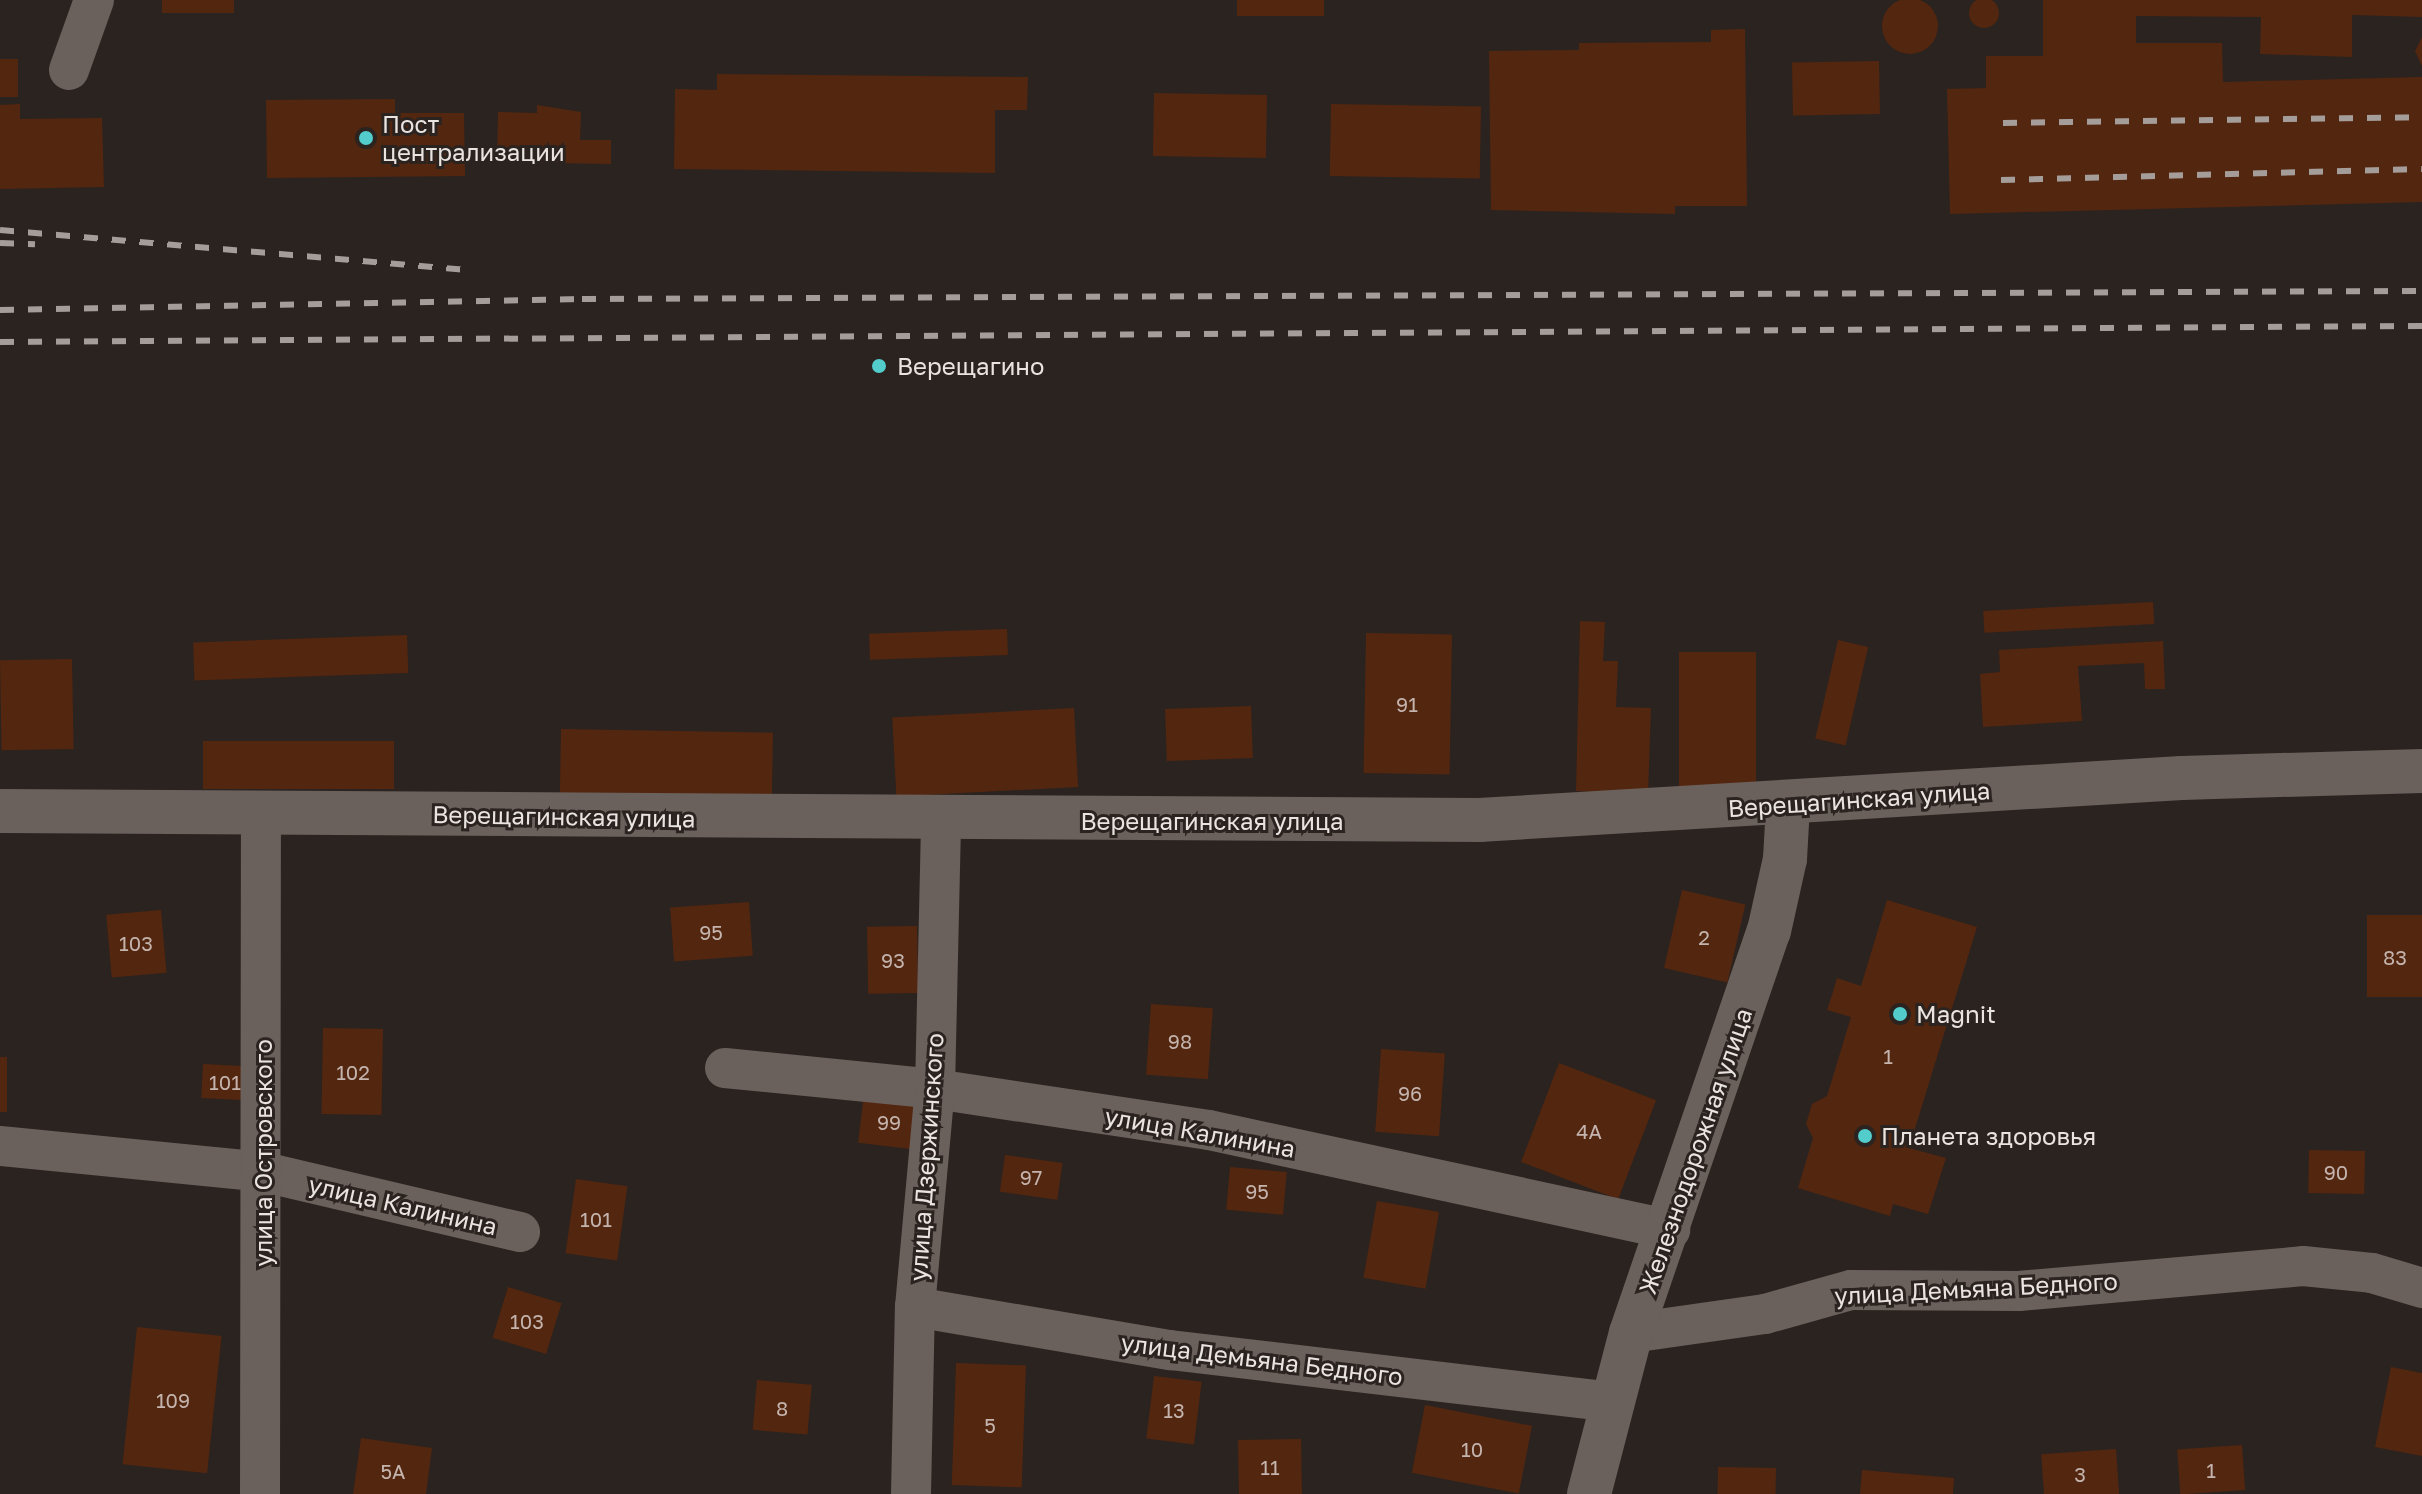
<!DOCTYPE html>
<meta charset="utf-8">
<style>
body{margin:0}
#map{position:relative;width:2422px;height:1494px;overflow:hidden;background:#2b231f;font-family:"Golos Text",sans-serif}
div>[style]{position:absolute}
.building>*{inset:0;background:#532610;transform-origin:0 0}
.round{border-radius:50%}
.minor>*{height:40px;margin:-20px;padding:0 20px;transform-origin:20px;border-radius:20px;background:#6a605c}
.tertiary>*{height:44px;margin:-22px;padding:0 22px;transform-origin:22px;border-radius:22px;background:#6a605c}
.secondary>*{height:44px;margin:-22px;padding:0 22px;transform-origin:22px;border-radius:22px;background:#6a605c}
.rail>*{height:6px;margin-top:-3px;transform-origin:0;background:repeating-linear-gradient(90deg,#a49d9a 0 14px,transparent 0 28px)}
.dots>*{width:22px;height:22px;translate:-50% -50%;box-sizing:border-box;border:4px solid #2b231f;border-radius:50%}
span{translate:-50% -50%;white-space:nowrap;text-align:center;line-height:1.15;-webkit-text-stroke:6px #2b231f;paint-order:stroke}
.number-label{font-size:20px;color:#c4b4ad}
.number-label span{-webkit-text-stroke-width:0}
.poi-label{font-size:24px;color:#eae4e1}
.left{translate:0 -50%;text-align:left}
.street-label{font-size:24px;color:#eae4e1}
</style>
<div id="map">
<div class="building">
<div class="round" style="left:1882px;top:-2px;width:56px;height:56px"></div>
<div class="round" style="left:1969px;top:-2px;width:30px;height:30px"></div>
<div style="left:162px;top:0;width:72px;height:13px"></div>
<div style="left:1237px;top:0;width:87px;height:16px"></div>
<div style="clip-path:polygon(2043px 0,2422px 0,2422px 17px,2352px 15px,2352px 57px,2260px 54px,2261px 17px,2136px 16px,2136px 43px,2222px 43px,2223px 82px,2422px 77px,2422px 202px,1950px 214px,1947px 89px,1986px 88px,1986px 56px,2043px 56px)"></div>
<div style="clip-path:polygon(1745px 29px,1747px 206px,1675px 206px,1675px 214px,1491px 210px,1489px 51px,1579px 50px,1579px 43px,1711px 42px,1711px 30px)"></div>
<div style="clip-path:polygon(2422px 37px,2422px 66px,2415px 51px)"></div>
<div style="left:0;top:59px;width:18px;height:38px"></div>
<div style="left:1879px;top:61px;width:53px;height:87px;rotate:89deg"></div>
<div style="clip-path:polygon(717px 74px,1028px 77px,1027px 110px,995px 110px,995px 173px,674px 169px,675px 89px,717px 90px)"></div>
<div style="left:1154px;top:93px;width:113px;height:63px;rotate:1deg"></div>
<div style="clip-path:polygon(395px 99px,395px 113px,464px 113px,465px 176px,267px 178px,266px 100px)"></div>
<div style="clip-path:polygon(20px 104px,20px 119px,102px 118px,104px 187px,0 189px,0 105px)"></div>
<div style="left:1331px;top:104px;width:150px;height:72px;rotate:1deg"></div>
<div style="clip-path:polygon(537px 105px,581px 112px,580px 140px,611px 140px,611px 164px,497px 162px,498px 112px,537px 113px)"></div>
<div style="left:2153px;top:602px;width:22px;height:170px;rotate:87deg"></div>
<div style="clip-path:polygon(1580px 621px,1605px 622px,1603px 661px,1618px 661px,1616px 707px,1651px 708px,1648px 794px,1576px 791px)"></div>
<div style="left:1007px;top:629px;width:26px;height:138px;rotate:88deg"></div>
<div style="left:1366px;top:633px;width:86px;height:140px;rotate:1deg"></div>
<div style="left:407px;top:635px;width:38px;height:214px;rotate:88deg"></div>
<div style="left:1838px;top:640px;width:31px;height:101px;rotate:13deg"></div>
<div style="clip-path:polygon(2163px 641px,2165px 689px,2145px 689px,2144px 663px,2078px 666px,2082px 721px,1983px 727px,1980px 674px,2000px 672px,1999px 650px)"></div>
<div style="left:1756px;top:652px;width:140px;height:77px;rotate:90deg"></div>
<div style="left:72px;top:659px;width:90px;height:72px;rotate:89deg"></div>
<div style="left:1251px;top:706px;width:52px;height:86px;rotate:88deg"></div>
<div style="left:1074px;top:708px;width:79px;height:182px;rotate:87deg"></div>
<div style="left:561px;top:729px;width:212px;height:64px;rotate:1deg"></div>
<div style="left:203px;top:741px;width:191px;height:48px"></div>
<div style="left:1682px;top:890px;width:65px;height:80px;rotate:13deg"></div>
<div style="clip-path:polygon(1887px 900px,1977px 927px,1909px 1148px,1946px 1158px,1928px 1214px,1893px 1204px,1890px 1216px,1798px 1188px,1813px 1138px,1806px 1124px,1812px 1104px,1827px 1096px,1851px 1017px,1827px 1010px,1832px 995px,1837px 978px,1861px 986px)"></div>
<div style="left:749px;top:902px;width:54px;height:79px;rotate:86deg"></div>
<div style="left:161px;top:910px;width:63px;height:55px;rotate:85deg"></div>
<div style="left:2422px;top:915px;width:82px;height:55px;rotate:90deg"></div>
<div style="left:917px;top:926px;width:67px;height:50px;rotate:89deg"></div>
<div style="left:1151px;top:1004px;width:62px;height:71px;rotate:4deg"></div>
<div style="left:323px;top:1028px;width:60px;height:86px;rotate:1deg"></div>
<div style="left:1381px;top:1049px;width:64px;height:83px;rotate:4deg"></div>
<div style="left:0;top:1057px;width:7px;height:55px"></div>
<div style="left:1559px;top:1063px;width:104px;height:106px;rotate:21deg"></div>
<div style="left:203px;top:1064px;width:44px;height:34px;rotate:3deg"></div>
<div style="left:864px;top:1094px;width:55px;height:49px;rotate:7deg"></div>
<div style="left:2309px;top:1150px;width:56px;height:43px;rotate:1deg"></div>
<div style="left:1005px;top:1155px;width:58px;height:37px;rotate:8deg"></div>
<div style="left:1230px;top:1167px;width:57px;height:43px;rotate:5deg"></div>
<div style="left:576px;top:1179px;width:52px;height:75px;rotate:8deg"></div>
<div style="left:1377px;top:1201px;width:63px;height:78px;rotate:10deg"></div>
<div style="left:508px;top:1287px;width:56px;height:53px;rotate:17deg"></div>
<div style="left:137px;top:1327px;width:85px;height:138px;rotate:6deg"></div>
<div style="left:956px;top:1363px;width:70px;height:122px;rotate:2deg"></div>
<div style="clip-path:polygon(2391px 1367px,2422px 1373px,2422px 1456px,2375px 1447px)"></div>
<div style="left:1154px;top:1376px;width:48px;height:63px;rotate:7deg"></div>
<div style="left:757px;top:1380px;width:55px;height:50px;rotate:5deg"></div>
<div style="left:1425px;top:1405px;width:109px;height:69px;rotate:11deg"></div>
<div style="clip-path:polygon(361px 1438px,432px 1448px,426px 1494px,353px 1494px)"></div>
<div style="left:1301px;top:1439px;width:55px;height:63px;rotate:89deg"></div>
<div style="left:2242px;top:1445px;width:45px;height:65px;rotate:86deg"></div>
<div style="left:2116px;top:1449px;width:45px;height:75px;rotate:86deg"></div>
<div style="left:1718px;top:1467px;width:58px;height:27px;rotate:1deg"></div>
<div style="clip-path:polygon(1862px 1470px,1954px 1478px,1953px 1494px,1860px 1494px)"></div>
</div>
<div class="minor">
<div style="left:69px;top:70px;width:74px;rotate:-70.3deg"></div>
<div style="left:725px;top:1068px;width:211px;rotate:5.7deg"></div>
<div style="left:935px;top:1089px;width:277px;rotate:8.5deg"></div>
<div style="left:1209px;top:1130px;width:472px;rotate:12.2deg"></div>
<div style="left:0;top:1146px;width:265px;rotate:5.6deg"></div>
<div style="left:264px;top:1172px;width:263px;rotate:13.2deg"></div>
<div style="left:915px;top:1307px;width:259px;rotate:9.6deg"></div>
<div style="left:1170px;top:1350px;width:443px;rotate:6.7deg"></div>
<div style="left:1631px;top:1333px;width:135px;rotate:-8.1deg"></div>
<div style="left:1765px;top:1314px;width:89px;rotate:-15.6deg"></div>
<div style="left:1851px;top:1290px;width:168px;rotate:0.3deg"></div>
<div style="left:2019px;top:1291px;width:285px;rotate:-5deg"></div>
<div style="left:2303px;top:1266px;width:69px;rotate:5.8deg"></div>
<div style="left:2372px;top:1273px;width:52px;rotate:16.7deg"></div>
<div style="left:260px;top:1494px;width:681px;rotate:-89.92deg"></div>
<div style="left:911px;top:1494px;width:187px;rotate:-88.8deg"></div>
<div style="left:915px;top:1307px;width:219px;rotate:-84.8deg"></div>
<div style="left:935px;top:1089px;width:269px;rotate:-88.7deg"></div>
</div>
<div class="tertiary">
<div style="left:1589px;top:1494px;width:166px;rotate:-75.4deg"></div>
<div style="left:1631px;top:1333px;width:425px;rotate:-71.1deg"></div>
<div style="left:1769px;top:931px;width:74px;rotate:-77.5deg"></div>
<div style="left:1785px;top:859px;width:54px;rotate:-86.8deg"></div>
</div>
<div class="secondary">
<div style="left:0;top:811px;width:1479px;rotate:0.35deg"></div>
<div style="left:1479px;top:820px;width:704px;rotate:-3.42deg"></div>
<div style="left:2182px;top:778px;width:240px;rotate:-1.7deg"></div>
</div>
<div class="rail">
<div style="left:2003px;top:123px;width:419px;rotate:-0.8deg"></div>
<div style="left:2001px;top:180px;width:421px;rotate:-1.5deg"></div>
<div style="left:0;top:230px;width:469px;rotate:4.9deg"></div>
<div style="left:0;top:243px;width:35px;rotate:2deg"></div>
<div style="left:0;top:310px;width:582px;rotate:-1.08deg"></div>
<div style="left:582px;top:299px;width:1840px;rotate:-0.25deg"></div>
<div style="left:0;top:342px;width:2422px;rotate:-0.38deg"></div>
</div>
<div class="dots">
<div style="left:366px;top:138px;background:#52cdcc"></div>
<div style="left:879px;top:366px;background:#52cdcc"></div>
<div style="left:1900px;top:1014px;background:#52cdcc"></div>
<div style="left:1865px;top:1136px;background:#52cdcc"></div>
</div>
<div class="number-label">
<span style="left:1407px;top:704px">91</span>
<span style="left:711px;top:932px">95</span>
<span style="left:1704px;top:937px">2</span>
<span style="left:136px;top:943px">103</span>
<span style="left:2395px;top:957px">83</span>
<span style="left:893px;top:960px">93</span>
<span style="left:1180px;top:1041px">98</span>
<span style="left:1888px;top:1056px">1</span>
<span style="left:353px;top:1072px">102</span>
<span style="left:225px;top:1082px">101</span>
<span style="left:1410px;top:1093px">96</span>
<span style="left:889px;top:1122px">99</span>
<span style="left:1589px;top:1131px">4А</span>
<span style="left:2336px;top:1172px">90</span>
<span style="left:1031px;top:1177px">97</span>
<span style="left:1257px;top:1191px">95</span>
<span style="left:596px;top:1219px">101</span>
<span style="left:527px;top:1321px">103</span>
<span style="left:173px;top:1400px">109</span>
<span style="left:782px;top:1408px">8</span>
<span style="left:1174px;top:1410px">13</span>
<span style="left:990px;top:1425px">5</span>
<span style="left:1472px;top:1449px">10</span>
<span style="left:1270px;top:1467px">11</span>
<span style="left:2211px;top:1470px">1</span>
<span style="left:393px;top:1471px">5А</span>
<span style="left:2080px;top:1474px">3</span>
</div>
<div class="poi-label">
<span class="left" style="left:382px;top:138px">Пост<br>централизации</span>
<span class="left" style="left:897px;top:366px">Верещагино</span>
<span class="left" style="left:1916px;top:1014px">Magnit</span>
<span class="left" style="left:1881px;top:1136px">Планета здоровья</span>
</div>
<div class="street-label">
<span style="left:1859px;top:799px;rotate:-4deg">Верещагинская улица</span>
<span style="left:564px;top:816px;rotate:1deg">Верещагинская улица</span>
<span style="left:1212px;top:821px">Верещагинская улица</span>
<span style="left:1200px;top:1132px;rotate:10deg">улица Калинина</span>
<span style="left:1695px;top:1151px;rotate:-71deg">Железнодорожная улица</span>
<span style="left:263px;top:1153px;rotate:-90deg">улица Островского</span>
<span style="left:926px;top:1157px;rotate:-86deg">улица Дзержинского</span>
<span style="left:403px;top:1205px;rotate:13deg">улица Калинина</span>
<span style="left:1976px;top:1288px;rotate:-3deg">улица Демьяна Бедного</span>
<span style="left:1262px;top:1359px;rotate:7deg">улица Демьяна Бедного</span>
</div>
</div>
